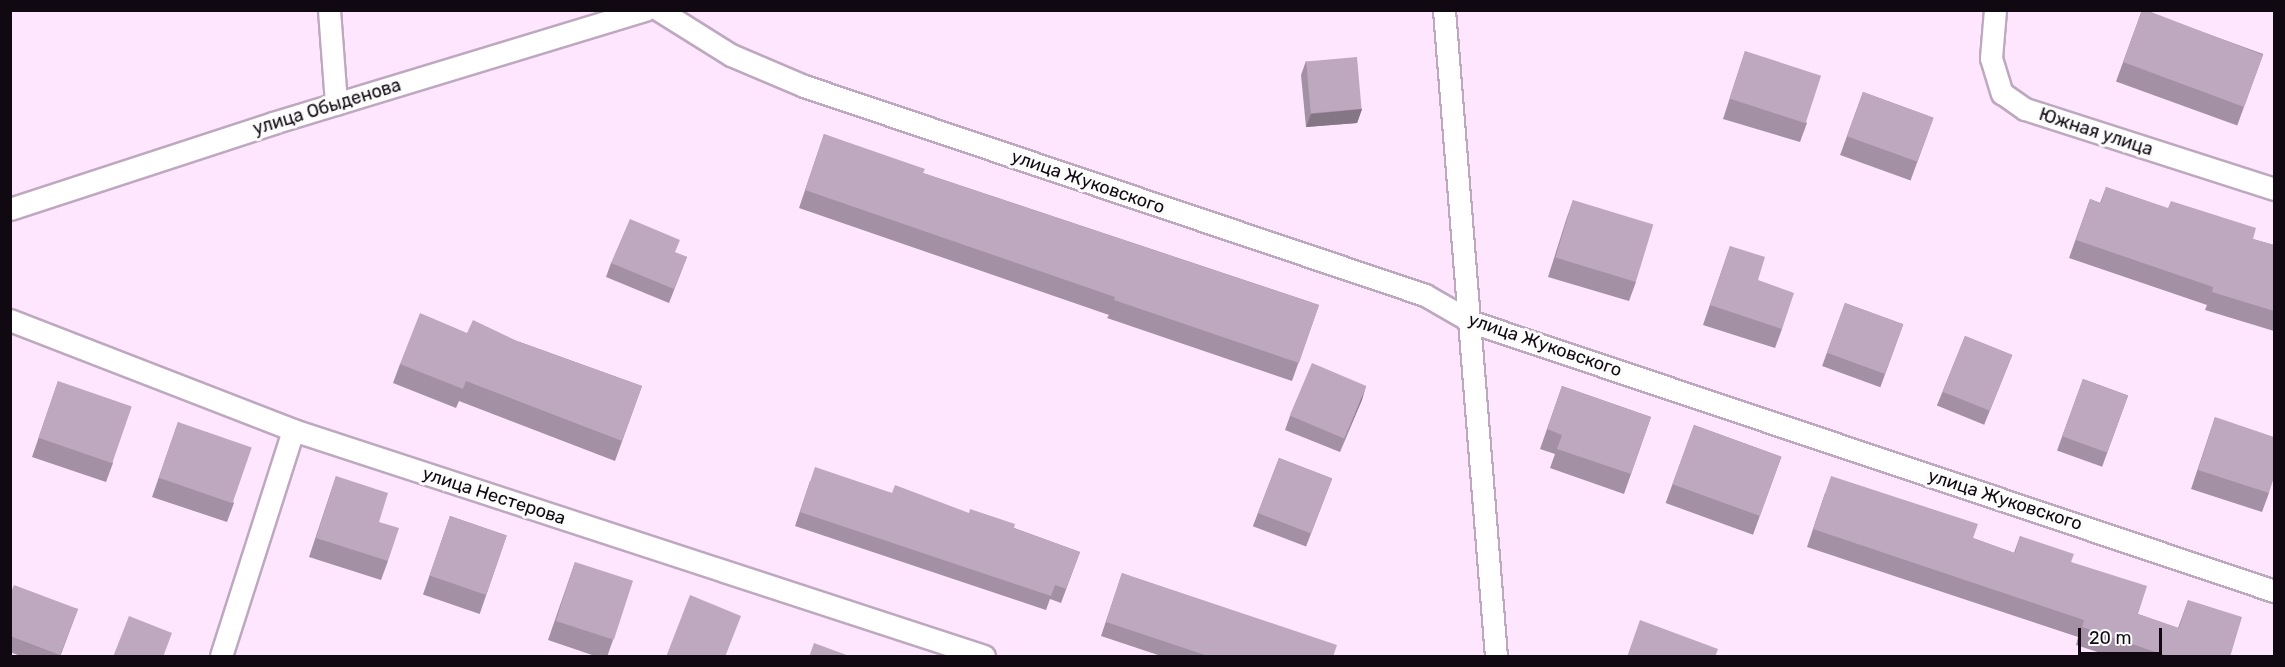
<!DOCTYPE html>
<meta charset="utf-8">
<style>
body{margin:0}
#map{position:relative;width:2285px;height:667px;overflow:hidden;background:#fee6ff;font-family:Rubik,sans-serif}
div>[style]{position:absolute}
.roads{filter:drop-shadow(2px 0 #bea8bf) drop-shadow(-2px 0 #bea8bf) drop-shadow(0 2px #bea8bf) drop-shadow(0 -2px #bea8bf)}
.minor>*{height:21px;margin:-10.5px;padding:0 10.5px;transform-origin:10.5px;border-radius:10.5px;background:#fff}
.wall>*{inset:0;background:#a390a4;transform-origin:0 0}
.shaded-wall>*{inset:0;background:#857686}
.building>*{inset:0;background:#bea8bf;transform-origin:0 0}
span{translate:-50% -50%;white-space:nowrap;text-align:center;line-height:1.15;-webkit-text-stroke:6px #fcfcfc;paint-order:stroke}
.street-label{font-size:18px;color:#100911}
.frame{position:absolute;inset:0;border:12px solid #100911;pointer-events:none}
.scale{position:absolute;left:2078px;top:628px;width:84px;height:27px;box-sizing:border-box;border:3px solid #100911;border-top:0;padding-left:8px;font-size:18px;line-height:21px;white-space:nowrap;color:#100911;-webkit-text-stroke:4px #fcfcfc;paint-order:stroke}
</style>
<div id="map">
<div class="roads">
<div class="minor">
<div style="left:329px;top:10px;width:94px;rotate:85.7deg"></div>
<div style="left:659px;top:10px;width:85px;rotate:32deg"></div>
<div style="left:731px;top:55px;width:79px;rotate:23deg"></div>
<div style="left:804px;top:86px;width:655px;rotate:18.6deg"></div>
<div style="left:1425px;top:295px;width:54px;rotate:29.9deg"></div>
<div style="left:1472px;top:322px;width:846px;rotate:18.54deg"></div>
<div style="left:1444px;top:10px;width:648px;rotate:85.4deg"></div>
<div style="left:1995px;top:10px;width:48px;rotate:94.8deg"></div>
<div style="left:1991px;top:58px;width:37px;rotate:73deg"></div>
<div style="left:2002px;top:93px;width:28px;rotate:35deg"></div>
<div style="left:2025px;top:109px;width:262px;rotate:17.8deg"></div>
<div style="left:10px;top:209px;width:277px;rotate:-18.1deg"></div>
<div style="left:273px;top:123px;width:390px;rotate:-16.9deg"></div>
<div style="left:10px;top:320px;width:304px;rotate:21.2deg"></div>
<div style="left:293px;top:430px;width:727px;rotate:18.11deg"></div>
<div style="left:221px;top:656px;width:237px;rotate:-72.3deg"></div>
</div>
</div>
<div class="wall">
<div style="left:2142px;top:10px;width:129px;height:76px;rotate:20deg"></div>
<div style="clip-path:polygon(1745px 51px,1807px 123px,1800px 142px,1723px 119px)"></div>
<div style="clip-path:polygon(1306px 61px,1362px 109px,1357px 123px,1306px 127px,1301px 75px)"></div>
<div style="left:1863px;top:92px;width:75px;height:67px;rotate:20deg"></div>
<div style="clip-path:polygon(824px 134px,923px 173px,1319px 305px,1292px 381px,1107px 318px,1109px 315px,799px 208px)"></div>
<div style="clip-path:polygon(2106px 187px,2253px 239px,2274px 245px,2274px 331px,2205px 310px,2207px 305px,2069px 258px,2090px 199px,2100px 203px)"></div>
<div style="clip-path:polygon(1573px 200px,1636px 282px,1629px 301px,1548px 277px,1566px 220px)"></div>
<div style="clip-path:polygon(1730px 246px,1758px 280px,1782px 329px,1775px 348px,1703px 325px)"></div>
<div style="clip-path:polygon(676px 253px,687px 257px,669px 303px,606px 277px,611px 263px)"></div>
<div style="left:1845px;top:303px;width:62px;height:67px;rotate:20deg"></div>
<div style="clip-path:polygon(467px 333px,517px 341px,642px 386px,615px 461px,459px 401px,456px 408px,393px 383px,400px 364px)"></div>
<div style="left:1965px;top:336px;width:51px;height:75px;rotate:22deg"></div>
<div style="left:2083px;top:379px;width:48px;height:76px;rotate:20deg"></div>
<div style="clip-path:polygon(58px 381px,113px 463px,106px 482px,32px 457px)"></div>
<div style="clip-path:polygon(1366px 386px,1340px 452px,1285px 430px,1290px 416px)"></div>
<div style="clip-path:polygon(1562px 386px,1651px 417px,1624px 494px,1550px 468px,1555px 454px,1540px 449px)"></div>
<div style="clip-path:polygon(2215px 417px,2269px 493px,2262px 512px,2191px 489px)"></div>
<div style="clip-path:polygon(178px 422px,234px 503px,227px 522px,152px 497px)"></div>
<div style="left:1694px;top:425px;width:93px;height:83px;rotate:20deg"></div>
<div style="left:1279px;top:458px;width:57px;height:73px;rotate:21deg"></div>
<div style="clip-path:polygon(336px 476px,379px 522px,388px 561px,381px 580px,309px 557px)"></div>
<div style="clip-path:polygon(810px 481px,892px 493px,1014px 528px,1080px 552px,1061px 603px,1050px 599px,1046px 610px,795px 526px)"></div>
<div style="clip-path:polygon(1825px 493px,1973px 538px,2014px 553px,2020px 536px,2071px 562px,2138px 614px,2178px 628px,2188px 600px,2230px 657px,2113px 657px,2076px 645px,2078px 637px,1807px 547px)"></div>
<div style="left:450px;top:516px;width:60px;height:83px;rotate:19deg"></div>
<div style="clip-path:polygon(575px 562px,613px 640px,607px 657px,598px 657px,548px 640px)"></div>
<div style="clip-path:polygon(1122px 573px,1333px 657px,1164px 657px,1101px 636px)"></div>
<div style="clip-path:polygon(10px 595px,78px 609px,60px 657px,23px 657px,10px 652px)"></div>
</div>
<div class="shaded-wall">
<div style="clip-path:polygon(1362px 109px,1357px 123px,1306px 127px,1311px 114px)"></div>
<div style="clip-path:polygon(1366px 386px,1362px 400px,1340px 452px,1345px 439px)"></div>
</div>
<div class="building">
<div style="clip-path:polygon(2142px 10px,2146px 10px,2263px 55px,2244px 107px,2123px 62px)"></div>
<div style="left:1745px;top:51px;width:80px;height:50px;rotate:18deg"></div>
<div style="left:1357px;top:57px;width:52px;height:51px;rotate:85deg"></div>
<div style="left:1863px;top:92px;width:75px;height:47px;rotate:20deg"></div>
<div style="clip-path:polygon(824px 134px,925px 169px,923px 173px,1319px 305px,1299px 363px,1114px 300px,1115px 297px,805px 190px)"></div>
<div style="clip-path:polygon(2106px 187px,2168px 208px,2171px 201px,2256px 228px,2253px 239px,2274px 245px,2274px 311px,2212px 292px,2213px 287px,2076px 240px,2090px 199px,2101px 203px)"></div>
<div style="left:1573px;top:200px;width:84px;height:60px;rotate:17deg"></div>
<div style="clip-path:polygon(630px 219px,680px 240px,675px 252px,687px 257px,674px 289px,611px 263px)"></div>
<div style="clip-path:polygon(1730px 246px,1765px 257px,1758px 280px,1794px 293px,1782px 329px,1710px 305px)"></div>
<div style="left:1845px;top:303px;width:62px;height:53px;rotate:20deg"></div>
<div style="clip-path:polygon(420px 313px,467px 333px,473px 320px,517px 341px,642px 386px,622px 441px,466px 381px,463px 389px,400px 364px)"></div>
<div style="left:1965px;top:336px;width:51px;height:60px;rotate:22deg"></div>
<div style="left:1312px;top:363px;width:59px;height:57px;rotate:23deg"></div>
<div style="left:2083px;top:379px;width:48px;height:61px;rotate:20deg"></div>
<div style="left:58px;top:381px;width:78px;height:60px;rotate:19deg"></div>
<div style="clip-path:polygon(1562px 386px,1651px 417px,1631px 474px,1557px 449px,1562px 435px,1547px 429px)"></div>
<div style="clip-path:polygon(2215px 417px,2274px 437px,2274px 477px,2269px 493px,2198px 470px)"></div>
<div style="left:178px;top:422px;width:78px;height:59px;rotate:19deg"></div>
<div style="left:1694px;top:425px;width:93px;height:63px;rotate:20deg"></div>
<div style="left:1279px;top:458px;width:57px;height:59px;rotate:21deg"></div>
<div style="clip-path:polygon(815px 467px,892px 493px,895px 485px,969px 513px,970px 509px,1015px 524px,1014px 528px,1080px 552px,1066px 589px,1055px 585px,1051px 596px,800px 512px)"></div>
<div style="clip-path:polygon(336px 476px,388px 493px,379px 522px,399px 528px,388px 561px,316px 538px)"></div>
<div style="clip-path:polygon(1831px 476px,1978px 524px,1973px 538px,2015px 553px,2020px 536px,2074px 554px,2071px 562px,2147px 586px,2138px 614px,2179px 628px,2188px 600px,2242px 617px,2230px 657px,2170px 657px,2082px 627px,2084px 620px,1813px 529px)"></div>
<div style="left:450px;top:516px;width:60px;height:63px;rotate:19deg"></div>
<div style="left:575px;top:562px;width:61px;height:62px;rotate:18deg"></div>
<div style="clip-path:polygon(1122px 573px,1337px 645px,1333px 657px,1211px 657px,1106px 622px)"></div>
<div style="clip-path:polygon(14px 585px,78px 609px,60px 655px,10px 636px,10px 595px)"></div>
<div style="clip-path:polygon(690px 595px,741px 616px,725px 657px,666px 657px)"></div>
<div style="clip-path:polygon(129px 616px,172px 633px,163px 657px,113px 657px)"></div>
<div style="clip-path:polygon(1640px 620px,1718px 649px,1715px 657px,1627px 657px)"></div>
<div style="clip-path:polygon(814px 643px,852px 657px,809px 657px)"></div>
</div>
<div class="street-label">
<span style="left:327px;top:107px;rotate:-17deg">улица Обыденова</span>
<span style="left:2096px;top:132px;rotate:18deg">Южная улица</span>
<span style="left:1088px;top:182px;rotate:19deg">улица Жуковского</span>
<span style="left:1545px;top:345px;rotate:19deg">улица Жуковского</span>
<span style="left:494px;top:496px;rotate:18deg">улица Нестерова</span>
<span style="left:2005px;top:500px;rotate:18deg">улица Жуковского</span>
</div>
<div class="frame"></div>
<div class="scale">20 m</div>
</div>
